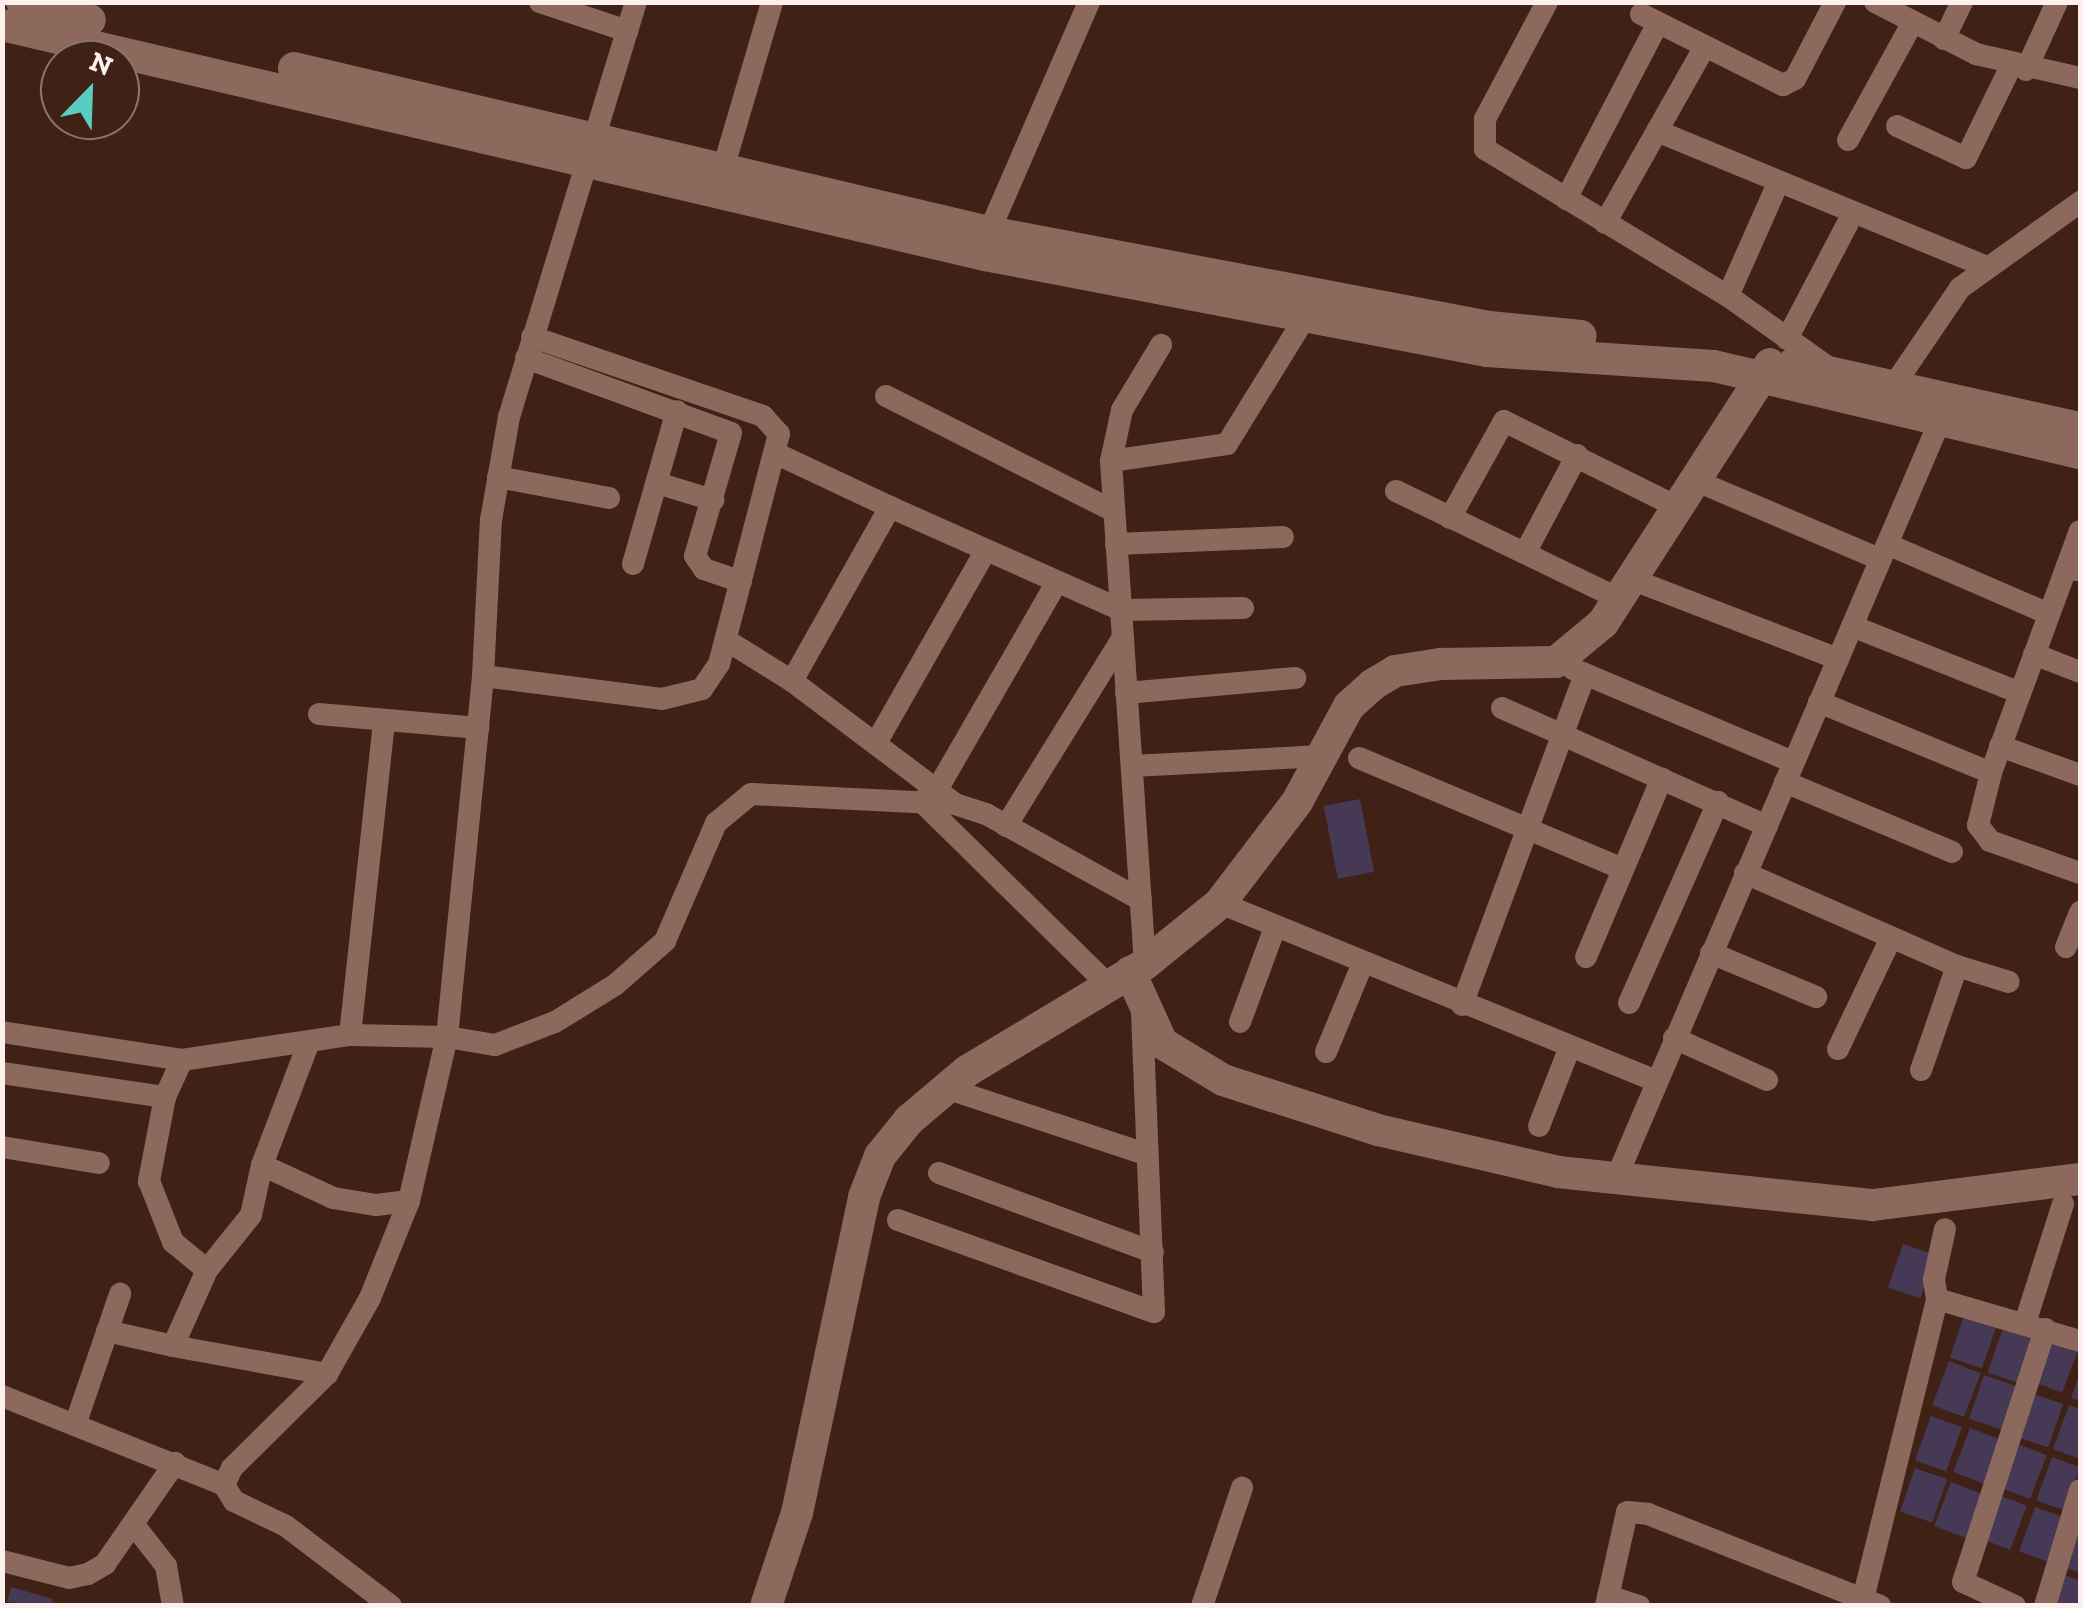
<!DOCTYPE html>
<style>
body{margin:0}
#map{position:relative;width:2083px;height:1608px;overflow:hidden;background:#3f2116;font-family:"Zilla Slab",serif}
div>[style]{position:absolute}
.building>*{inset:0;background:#453955;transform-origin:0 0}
.street>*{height:22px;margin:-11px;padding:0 11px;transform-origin:11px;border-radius:11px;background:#8c695c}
.secondary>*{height:32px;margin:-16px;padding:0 16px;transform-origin:16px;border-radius:16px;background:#8c695c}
span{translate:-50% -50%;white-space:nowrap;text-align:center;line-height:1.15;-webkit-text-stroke:8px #3f2116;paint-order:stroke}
.frame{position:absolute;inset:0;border:5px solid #fdf0ec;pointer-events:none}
.north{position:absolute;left:40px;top:40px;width:100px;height:100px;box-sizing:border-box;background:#3f2116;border:2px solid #8b746c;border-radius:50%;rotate:23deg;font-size:28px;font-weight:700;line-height:40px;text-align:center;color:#fdf0ec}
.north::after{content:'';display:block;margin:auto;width:35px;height:45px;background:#57cec1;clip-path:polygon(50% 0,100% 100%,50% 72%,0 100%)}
</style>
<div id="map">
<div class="building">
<div style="left:1360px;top:799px;width:74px;height:37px;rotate:79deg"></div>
<div style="left:1903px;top:1244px;width:34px;height:46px;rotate:19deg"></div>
<div style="left:1965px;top:1313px;width:34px;height:47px;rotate:19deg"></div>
<div style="left:2003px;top:1328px;width:34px;height:47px;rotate:19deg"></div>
<div style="left:2048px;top:1337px;width:33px;height:47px;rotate:21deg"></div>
<div style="left:1949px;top:1361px;width:34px;height:47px;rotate:21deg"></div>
<div style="clip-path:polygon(2080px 1373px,2080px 1401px,2071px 1398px)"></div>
<div style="left:1984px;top:1375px;width:34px;height:46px;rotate:19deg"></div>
<div style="left:2031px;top:1393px;width:34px;height:46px;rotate:19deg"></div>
<div style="clip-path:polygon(2069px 1405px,2080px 1409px,2080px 1459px,2053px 1449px)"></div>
<div style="left:1931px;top:1416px;width:33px;height:47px;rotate:20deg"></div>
<div style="left:1970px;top:1428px;width:33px;height:47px;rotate:21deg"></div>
<div style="left:2015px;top:1443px;width:34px;height:47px;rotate:21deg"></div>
<div style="left:2052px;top:1457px;width:30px;height:46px;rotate:20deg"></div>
<div style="left:1915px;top:1468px;width:34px;height:46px;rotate:19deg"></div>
<div style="left:1951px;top:1482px;width:34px;height:47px;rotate:21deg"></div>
<div style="left:1996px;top:1494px;width:33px;height:47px;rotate:21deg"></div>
<div style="left:2035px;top:1507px;width:33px;height:47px;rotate:20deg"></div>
<div style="clip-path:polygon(2080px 1524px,2080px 1573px,2064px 1567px)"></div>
<div style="clip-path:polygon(2062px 1574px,2080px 1581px,2080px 1606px,2050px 1606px)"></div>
<div style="clip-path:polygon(11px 1587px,53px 1599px,51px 1606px,7px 1602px)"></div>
</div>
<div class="street">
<div style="left:540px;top:2px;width:92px;rotate:18.4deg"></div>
<div style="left:1547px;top:2px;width:132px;rotate:117.9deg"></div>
<div style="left:1485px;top:119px;width:30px;rotate:90deg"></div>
<div style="left:1485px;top:149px;width:284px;rotate:31.2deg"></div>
<div style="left:1728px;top:296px;width:119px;rotate:35.4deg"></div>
<div style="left:1875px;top:2px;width:114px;rotate:27.2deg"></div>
<div style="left:1976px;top:54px;width:107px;rotate:13deg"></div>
<div style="left:1641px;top:14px;width:159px;rotate:26.6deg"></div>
<div style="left:1783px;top:85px;width:13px;rotate:-27deg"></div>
<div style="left:1795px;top:79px;width:87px;rotate:-62.5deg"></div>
<div style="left:1944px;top:39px;width:41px;rotate:-64.1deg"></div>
<div style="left:2026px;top:70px;width:75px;rotate:-65.5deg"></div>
<div style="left:1897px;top:126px;width:76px;rotate:24.9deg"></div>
<div style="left:1966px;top:158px;width:102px;rotate:-63.9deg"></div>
<div style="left:1657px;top:131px;width:355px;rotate:22.4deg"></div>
<div style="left:1848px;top:140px;width:135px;rotate:-61.2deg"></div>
<div style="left:723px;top:169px;width:174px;rotate:-73.6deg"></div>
<div style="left:1566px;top:199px;width:199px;rotate:-62.4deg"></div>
<div style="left:1605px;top:223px;width:203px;rotate:-60.5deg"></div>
<div style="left:989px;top:232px;width:251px;rotate:-66.5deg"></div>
<div style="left:1728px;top:296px;width:124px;rotate:-66.1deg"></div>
<div style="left:1787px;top:339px;width:140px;rotate:-62.3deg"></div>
<div style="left:526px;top:358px;width:218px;rotate:20.1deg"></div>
<div style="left:731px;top:433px;width:128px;rotate:106.3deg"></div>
<div style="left:695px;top:556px;width:16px;rotate:55deg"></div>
<div style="left:704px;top:569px;width:39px;rotate:19deg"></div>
<div style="left:1888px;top:394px;width:128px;rotate:-55.8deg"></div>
<div style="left:1960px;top:288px;width:148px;rotate:-35.6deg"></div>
<div style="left:886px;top:396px;width:255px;rotate:26.8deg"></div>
<div style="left:775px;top:453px;width:127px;rotate:25.2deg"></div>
<div style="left:1111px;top:461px;width:117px;rotate:-8.3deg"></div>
<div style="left:1227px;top:444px;width:163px;rotate:-58.3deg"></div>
<div style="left:498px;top:477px;width:113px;rotate:10.7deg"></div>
<div style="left:1692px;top:479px;width:204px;rotate:23.1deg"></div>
<div style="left:657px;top:483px;width:59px;rotate:16.9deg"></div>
<div style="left:1396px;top:491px;width:248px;rotate:25.8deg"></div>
<div style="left:1450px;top:518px;width:111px;rotate:-60.9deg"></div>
<div style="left:1504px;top:421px;width:191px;rotate:26.4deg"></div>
<div style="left:1116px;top:544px;width:167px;rotate:-2.4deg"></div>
<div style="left:1887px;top:544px;width:176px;rotate:23.4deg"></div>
<div style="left:1525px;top:553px;width:111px;rotate:-62deg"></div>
<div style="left:633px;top:564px;width:159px;rotate:-74deg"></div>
<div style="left:2067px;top:566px;width:221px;rotate:110.2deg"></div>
<div style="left:1991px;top:773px;width:54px;rotate:104deg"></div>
<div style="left:1978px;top:825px;width:20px;rotate:53deg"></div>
<div style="left:1990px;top:841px;width:96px;rotate:19.6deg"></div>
<div style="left:2077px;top:570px;width:11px;rotate:-158deg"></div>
<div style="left:2067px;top:566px;width:37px;rotate:-70deg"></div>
<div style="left:1631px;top:579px;width:222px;rotate:21.1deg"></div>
<div style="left:1852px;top:626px;width:181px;rotate:21.7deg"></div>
<div style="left:726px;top:640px;width:78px;rotate:31.8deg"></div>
<div style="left:792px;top:681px;width:204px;rotate:37deg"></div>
<div style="left:2034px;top:654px;width:49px;rotate:21.4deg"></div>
<div style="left:1573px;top:669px;width:239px;rotate:22.9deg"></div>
<div style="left:483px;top:676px;width:180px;rotate:7.3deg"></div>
<div style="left:662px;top:699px;width:41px;rotate:-14deg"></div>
<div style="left:702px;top:689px;width:30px;rotate:-56deg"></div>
<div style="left:719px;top:664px;width:238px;rotate:-75.4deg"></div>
<div style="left:779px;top:434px;width:24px;rotate:-132deg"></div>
<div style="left:763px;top:416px;width:244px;rotate:-161.1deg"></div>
<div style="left:792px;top:681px;width:200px;rotate:-60.6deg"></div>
<div style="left:890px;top:507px;width:253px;rotate:24deg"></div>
<div style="left:1121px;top:610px;width:122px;rotate:-0.9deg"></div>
<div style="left:1126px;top:693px;width:170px;rotate:-5.1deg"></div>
<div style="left:1819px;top:702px;width:186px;rotate:22.4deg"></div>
<div style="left:1502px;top:708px;width:290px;rotate:24deg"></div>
<div style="left:319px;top:714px;width:160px;rotate:5deg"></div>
<div style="left:876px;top:743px;width:220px;rotate:-60.3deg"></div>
<div style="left:2000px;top:746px;width:85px;rotate:19.9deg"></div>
<div style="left:1359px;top:758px;width:286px;rotate:22.8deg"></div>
<div style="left:1132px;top:766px;width:190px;rotate:-3deg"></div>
<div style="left:1785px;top:782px;width:181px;rotate:22.7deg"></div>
<div style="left:938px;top:788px;width:236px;rotate:-60deg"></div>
<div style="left:921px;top:801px;width:261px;rotate:44.5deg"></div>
<div style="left:1006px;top:826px;width:222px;rotate:-58.2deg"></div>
<div style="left:1745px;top:873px;width:232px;rotate:23.7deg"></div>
<div style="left:1957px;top:966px;width:54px;rotate:17.1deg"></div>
<div style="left:1220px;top:903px;width:471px;rotate:22.2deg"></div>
<div style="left:2066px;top:947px;width:38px;rotate:-68deg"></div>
<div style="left:1711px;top:953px;width:114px;rotate:22.7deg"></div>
<div style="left:1586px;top:957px;width:194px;rotate:-67deg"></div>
<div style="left:1145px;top:964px;width:504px;rotate:-93.87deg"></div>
<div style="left:1111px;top:461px;width:52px;rotate:-77.8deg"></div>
<div style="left:1122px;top:410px;width:76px;rotate:-59deg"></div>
<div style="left:1629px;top:1003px;width:220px;rotate:-66.1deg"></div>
<div style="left:1462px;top:1005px;width:353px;rotate:-69.6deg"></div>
<div style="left:1240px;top:1022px;width:98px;rotate:-69.7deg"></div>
<div style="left:2px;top:1032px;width:182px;rotate:8.8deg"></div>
<div style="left:182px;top:1060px;width:170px;rotate:-8.5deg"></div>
<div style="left:350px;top:1035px;width:97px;rotate:1.2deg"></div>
<div style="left:447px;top:1037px;width:49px;rotate:9.5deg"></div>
<div style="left:495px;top:1045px;width:64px;rotate:-21deg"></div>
<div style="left:555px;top:1022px;width:70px;rotate:-31.7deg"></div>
<div style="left:615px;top:985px;width:67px;rotate:-41.3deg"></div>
<div style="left:665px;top:941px;width:129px;rotate:-66.6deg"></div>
<div style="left:716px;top:823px;width:45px;rotate:-39.6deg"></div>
<div style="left:751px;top:794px;width:204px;rotate:2.8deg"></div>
<div style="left:955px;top:804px;width:33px;rotate:18deg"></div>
<div style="left:986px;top:814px;width:177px;rotate:29deg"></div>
<div style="left:350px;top:1035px;width:316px;rotate:-83.8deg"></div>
<div style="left:1674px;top:1038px;width:102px;rotate:24.3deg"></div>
<div style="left:1838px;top:1049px;width:123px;rotate:-64.5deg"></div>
<div style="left:1326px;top:1052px;width:94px;rotate:-67.5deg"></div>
<div style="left:182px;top:1060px;width:41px;rotate:114.7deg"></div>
<div style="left:165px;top:1097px;width:86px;rotate:100.8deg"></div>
<div style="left:149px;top:1181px;width:66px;rotate:68.5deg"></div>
<div style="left:173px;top:1242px;width:44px;rotate:39.5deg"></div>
<div style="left:1921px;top:1070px;width:110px;rotate:-70.9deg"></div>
<div style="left:2px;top:1073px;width:165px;rotate:8.4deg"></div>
<div style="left:946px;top:1088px;width:210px;rotate:18.3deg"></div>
<div style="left:1539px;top:1126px;width:85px;rotate:-68.6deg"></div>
<div style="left:2px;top:1147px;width:98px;rotate:9.4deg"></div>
<div style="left:262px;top:1165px;width:78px;rotate:24.9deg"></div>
<div style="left:333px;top:1198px;width:44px;rotate:9.2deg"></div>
<div style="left:376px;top:1205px;width:33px;rotate:-7deg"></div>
<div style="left:939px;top:1173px;width:228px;rotate:20.3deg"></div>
<div style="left:1615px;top:1181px;width:840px;rotate:-66.86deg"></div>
<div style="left:898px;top:1220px;width:272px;rotate:19.8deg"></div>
<div style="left:1154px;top:1312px;width:300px;rotate:-92.3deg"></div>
<div style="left:1937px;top:1299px;width:20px;rotate:-99deg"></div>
<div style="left:1934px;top:1279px;width:51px;rotate:-77.6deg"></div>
<div style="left:2025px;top:1323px;width:125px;rotate:-72.3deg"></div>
<div style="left:107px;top:1331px;width:68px;rotate:12.8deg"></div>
<div style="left:173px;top:1346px;width:83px;rotate:-65.9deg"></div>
<div style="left:207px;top:1270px;width:70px;rotate:-51.3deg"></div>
<div style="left:251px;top:1215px;width:51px;rotate:-77.6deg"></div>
<div style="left:262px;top:1165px;width:132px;rotate:-69.1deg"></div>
<div style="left:173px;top:1346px;width:157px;rotate:10.3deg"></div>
<div style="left:2px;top:1396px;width:239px;rotate:21.8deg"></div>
<div style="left:224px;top:1485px;width:19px;rotate:58deg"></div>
<div style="left:234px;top:1501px;width:58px;rotate:25.7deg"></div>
<div style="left:286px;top:1526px;width:132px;rotate:37.3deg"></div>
<div style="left:75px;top:1425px;width:139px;rotate:-71deg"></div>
<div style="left:224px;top:1485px;width:19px;rotate:-65deg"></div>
<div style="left:232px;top:1468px;width:134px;rotate:-44.7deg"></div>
<div style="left:327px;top:1374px;width:87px;rotate:-60.5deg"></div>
<div style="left:370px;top:1298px;width:105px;rotate:-68.1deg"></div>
<div style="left:409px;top:1201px;width:168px;rotate:-77deg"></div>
<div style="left:447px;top:1037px;width:363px;rotate:-84.3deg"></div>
<div style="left:483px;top:676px;width:156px;rotate:-87.1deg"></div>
<div style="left:491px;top:520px;width:105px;rotate:-80.1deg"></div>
<div style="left:509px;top:417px;width:434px;rotate:-73deg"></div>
<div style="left:134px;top:1525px;width:52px;rotate:52deg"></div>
<div style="left:166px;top:1566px;width:41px;rotate:80.1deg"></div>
<div style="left:2px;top:1561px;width:69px;rotate:14.2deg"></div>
<div style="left:69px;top:1578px;width:19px;rotate:-12deg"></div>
<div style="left:88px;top:1574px;width:20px;rotate:-30deg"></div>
<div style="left:105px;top:1564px;width:123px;rotate:-55.3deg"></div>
<div style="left:1608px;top:1596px;width:33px;rotate:18deg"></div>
<div style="left:1863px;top:1599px;width:309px;rotate:-76.1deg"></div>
<div style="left:1937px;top:1299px;width:149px;rotate:16.4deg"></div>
<div style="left:1202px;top:1606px;width:125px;rotate:-71.3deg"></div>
<div style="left:1606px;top:1606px;width:96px;rotate:-77.4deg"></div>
<div style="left:1627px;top:1512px;width:21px;rotate:5deg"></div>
<div style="left:1648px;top:1514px;width:250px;rotate:21.6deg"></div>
<div style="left:2015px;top:1606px;width:57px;rotate:-155.2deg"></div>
<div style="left:1963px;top:1582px;width:266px;rotate:-72deg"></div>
<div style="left:2045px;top:1606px;width:121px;rotate:-73.2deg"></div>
</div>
<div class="secondary">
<div style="left:22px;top:2px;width:70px;rotate:14.8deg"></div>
<div style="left:2px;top:25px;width:1010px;rotate:13.17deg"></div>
<div style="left:985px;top:255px;width:511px;rotate:10.83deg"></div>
<div style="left:1487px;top:351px;width:227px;rotate:3.8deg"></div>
<div style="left:1714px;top:366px;width:376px;rotate:13.4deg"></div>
<div style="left:294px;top:68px;width:714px;rotate:13.28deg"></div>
<div style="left:989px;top:232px;width:509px;rotate:10.76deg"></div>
<div style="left:1489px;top:327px;width:92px;rotate:5.6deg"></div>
<div style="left:1793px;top:364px;width:294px;rotate:12.6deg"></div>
<div style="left:1130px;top:972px;width:78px;rotate:65.7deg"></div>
<div style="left:1162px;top:1043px;width:71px;rotate:31.2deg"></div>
<div style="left:1223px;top:1080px;width:163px;rotate:17.9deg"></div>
<div style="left:1378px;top:1130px;width:185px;rotate:13.1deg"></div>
<div style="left:1558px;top:1172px;width:317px;rotate:6deg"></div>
<div style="left:1873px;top:1205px;width:209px;rotate:-7.2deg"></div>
<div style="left:766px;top:1606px;width:98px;rotate:-71.6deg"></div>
<div style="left:797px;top:1513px;width:323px;rotate:-78deg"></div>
<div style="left:864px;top:1197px;width:44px;rotate:-68.7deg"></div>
<div style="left:880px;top:1156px;width:46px;rotate:-51.1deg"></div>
<div style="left:909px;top:1120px;width:76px;rotate:-40.2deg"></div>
<div style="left:967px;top:1071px;width:208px;rotate:-31deg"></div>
<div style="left:1145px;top:964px;width:97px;rotate:-39.1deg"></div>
<div style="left:1220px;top:903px;width:127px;rotate:-52.7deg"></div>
<div style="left:1297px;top:802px;width:109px;rotate:-61.6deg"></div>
<div style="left:1349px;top:706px;width:31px;rotate:-42deg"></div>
<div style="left:1372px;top:685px;width:27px;rotate:-31deg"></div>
<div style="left:1395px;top:671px;width:47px;rotate:-8.7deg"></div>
<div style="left:1441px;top:664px;width:115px;rotate:-1deg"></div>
<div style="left:1556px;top:662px;width:61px;rotate:-39.7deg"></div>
<div style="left:1603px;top:623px;width:308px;rotate:-57.2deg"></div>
</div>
<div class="frame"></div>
<div class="north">N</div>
</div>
